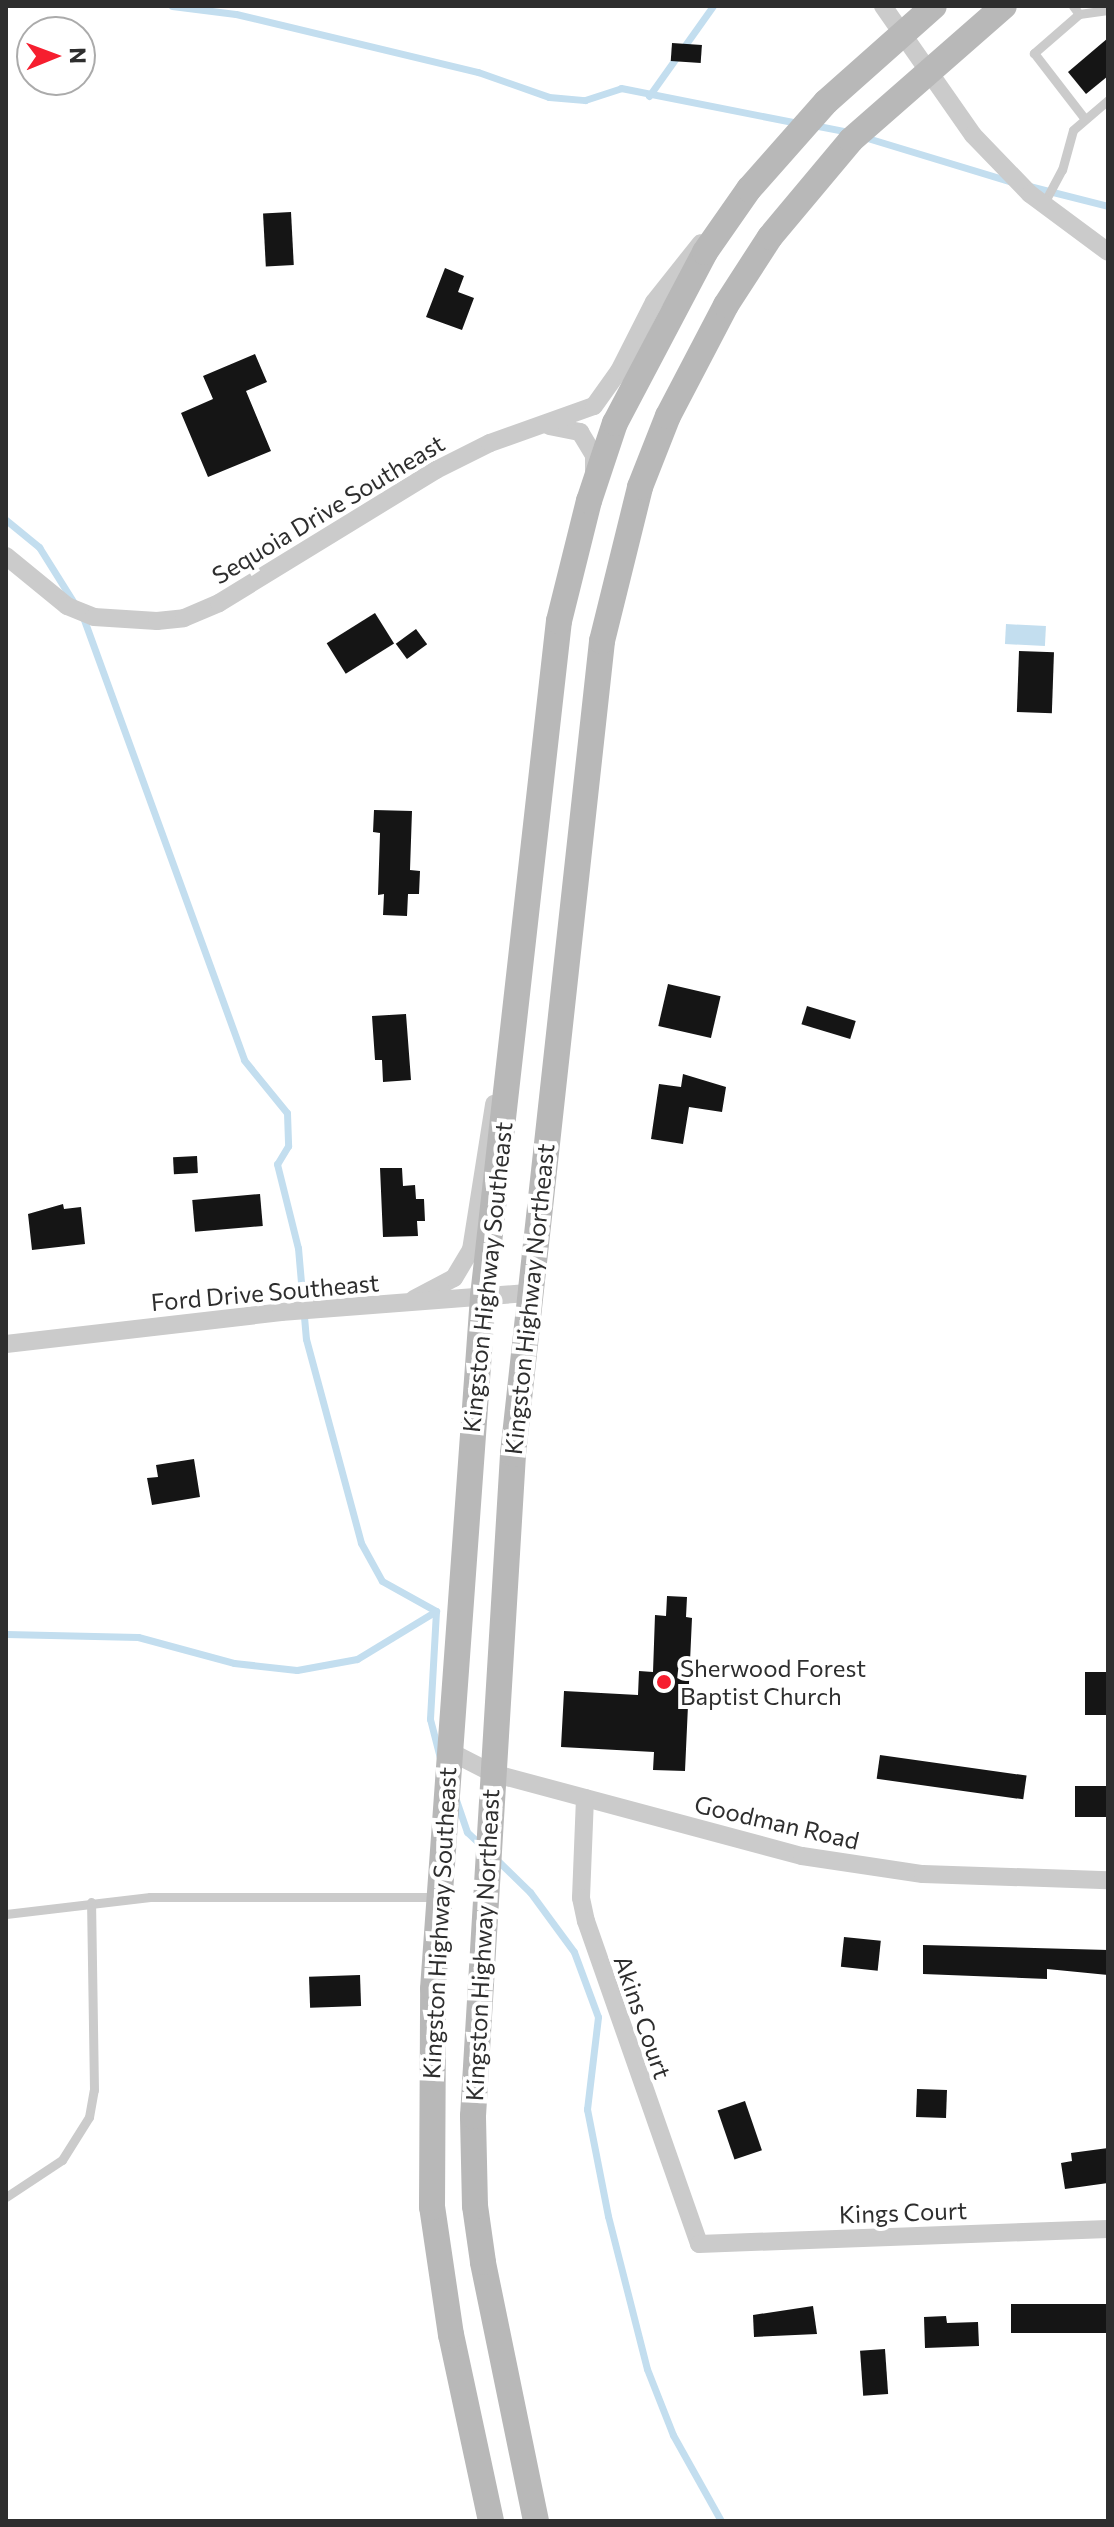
<!DOCTYPE html>
<style>
body{margin:0}
#map{position:relative;width:1114px;height:2527px;overflow:hidden;background:#fff;font-family:Commissioner,sans-serif}
div>[style]{position:absolute}
.water>*{inset:0;background:#c3deef;transform-origin:0 0}
.stream>*{height:7px;margin:-3.5px;padding:0 3.5px;transform-origin:3.5px;border-radius:3.5px;background:#c3deef}
.building>*{inset:0;background:#151515;transform-origin:0 0}
.lane>*{height:9px;margin:-4.5px;padding:0 4.5px;transform-origin:4.5px;border-radius:4.5px;background:#cbcbcb}
.street>*{height:18px;margin:-9px;padding:0 9px;transform-origin:9px;border-radius:9px;background:#cbcbcb}
.secondary>*{height:26px;margin:-13px;padding:0 13px;transform-origin:13px;border-radius:13px;background:#b8b8b8}
.dots>*{width:22px;height:22px;translate:-50% -50%;box-sizing:border-box;border:4px solid #fff;border-radius:50%}
span{translate:-50% -50%;white-space:nowrap;text-align:center;line-height:1.15;-webkit-text-stroke:8px #fff;paint-order:stroke}
.street-label{font-size:24px;color:#2e2e2e}
.poi-label{font-size:24px;color:#2e2e2e}
.left{translate:0 -50%;text-align:left}
.frame{position:absolute;inset:0;border:8px solid #2e2e2e;pointer-events:none}
.north{position:absolute;left:16px;top:16px;width:80px;height:80px;box-sizing:border-box;background:#fff;border:2px solid #ababab;border-radius:50%;rotate:89deg;font-size:22px;font-weight:700;line-height:32px;text-align:center;color:#2e2e2e}
.north::after{content:'';display:block;margin:auto;width:28px;height:36px;background:#f61e2f;clip-path:polygon(50% 0,100% 100%,50% 72%,0 100%)}
</style>
<div id="map">
<div class="water">
<div style="left:1006px;top:624px;width:40px;height:20px;rotate:3deg"></div>
</div>
<div class="stream">
<div style="left:172px;top:6px;width:64px;rotate:7.1deg"></div>
<div style="left:236px;top:14px;width:249px;rotate:13.5deg"></div>
<div style="left:478px;top:72px;width:75px;rotate:19.4deg"></div>
<div style="left:549px;top:97px;width:36px;rotate:5deg"></div>
<div style="left:585px;top:100px;width:38px;rotate:-18deg"></div>
<div style="left:621px;top:88px;width:179px;rotate:11.2deg"></div>
<div style="left:649px;top:96px;width:110px;rotate:-54.6deg"></div>
<div style="left:813px;top:125px;width:36px;rotate:11deg"></div>
<div style="left:864px;top:137px;width:152px;rotate:16.9deg"></div>
<div style="left:1029px;top:186px;width:81px;rotate:14.2deg"></div>
<div style="left:6px;top:520px;width:43px;rotate:39.3deg"></div>
<div style="left:39px;top:547px;width:66px;rotate:58deg"></div>
<div style="left:83px;top:617px;width:471px;rotate:70deg"></div>
<div style="left:244px;top:1060px;width:68px;rotate:50.9deg"></div>
<div style="left:287px;top:1113px;width:33px;rotate:88deg"></div>
<div style="left:288px;top:1146px;width:21px;rotate:121deg"></div>
<div style="left:277px;top:1164px;width:87px;rotate:76deg"></div>
<div style="left:298px;top:1248px;width:91px;rotate:85deg"></div>
<div style="left:306px;top:1339px;width:211px;rotate:74.9deg"></div>
<div style="left:361px;top:1543px;width:43px;rotate:61.1deg"></div>
<div style="left:382px;top:1581px;width:62px;rotate:29.1deg"></div>
<div style="left:436px;top:1611px;width:108px;rotate:93.2deg"></div>
<div style="left:430px;top:1719px;width:40px;rotate:75.6deg"></div>
<div style="left:6px;top:1634px;width:132px;rotate:1.3deg"></div>
<div style="left:138px;top:1637px;width:99px;rotate:15.2deg"></div>
<div style="left:234px;top:1663px;width:63px;rotate:6.3deg"></div>
<div style="left:297px;top:1670px;width:61px;rotate:-10.4deg"></div>
<div style="left:357px;top:1659px;width:92px;rotate:-31.3deg"></div>
<div style="left:456px;top:1800px;width:34px;rotate:71deg"></div>
<div style="left:467px;top:1832px;width:22px;rotate:43deg"></div>
<div style="left:495px;top:1858px;width:49px;rotate:44.2deg"></div>
<div style="left:530px;top:1892px;width:74px;rotate:53.7deg"></div>
<div style="left:574px;top:1952px;width:69px;rotate:69.7deg"></div>
<div style="left:598px;top:2017px;width:93px;rotate:96.8deg"></div>
<div style="left:587px;top:2109px;width:109px;rotate:78.9deg"></div>
<div style="left:608px;top:2216px;width:158px;rotate:75.7deg"></div>
<div style="left:647px;top:2369px;width:71px;rotate:68.5deg"></div>
<div style="left:673px;top:2435px;width:98px;rotate:60.8deg"></div>
</div>
<div class="building">
<div style="clip-path:polygon(1108px 38px,1108px 76px,1086px 94px,1068px 72px)"></div>
<div style="left:672px;top:43px;width:30px;height:18px;rotate:4deg"></div>
<div style="left:291px;top:212px;width:53px;height:28px;rotate:87deg"></div>
<div style="clip-path:polygon(445px 268px,464px 276px,458px 292px,474px 298px,462px 330px,426px 317px)"></div>
<div style="clip-path:polygon(255px 354px,267px 382px,246px 391px,271px 451px,208px 477px,181px 413px,213px 399px,203px 376px)"></div>
<div style="left:375px;top:613px;width:36px;height:57px;rotate:58deg"></div>
<div style="left:416px;top:629px;width:19px;height:25px;rotate:54deg"></div>
<div style="left:1019px;top:651px;width:35px;height:61px;rotate:2deg"></div>
<div style="clip-path:polygon(374px 810px,412px 811px,410px 870px,420px 871px,419px 894px,408px 894px,407px 916px,383px 915px,384px 894px,378px 895px,380px 833px,373px 832px)"></div>
<div style="left:668px;top:984px;width:54px;height:43px;rotate:13deg"></div>
<div style="left:807px;top:1006px;width:51px;height:19px;rotate:17deg"></div>
<div style="clip-path:polygon(406px 1014px,411px 1080px,383px 1082px,382px 1060px,375px 1060px,372px 1016px)"></div>
<div style="clip-path:polygon(683px 1074px,726px 1087px,722px 1112px,689px 1107px,683px 1144px,651px 1139px,659px 1084px,681px 1087px)"></div>
<div style="left:197px;top:1156px;width:17px;height:24px;rotate:87deg"></div>
<div style="clip-path:polygon(380px 1168px,402px 1168px,403px 1186px,415px 1185px,416px 1199px,424px 1199px,425px 1221px,417px 1221px,418px 1236px,383px 1237px)"></div>
<div style="left:260px;top:1194px;width:32px;height:68px;rotate:85deg"></div>
<div style="clip-path:polygon(63px 1204px,64px 1209px,81px 1207px,85px 1244px,32px 1250px,28px 1214px)"></div>
<div style="clip-path:polygon(194px 1459px,200px 1497px,152px 1505px,147px 1478px,158px 1477px,156px 1465px)"></div>
<div style="clip-path:polygon(667px 1596px,687px 1597px,686px 1617px,692px 1618px,685px 1771px,653px 1770px,654px 1752px,561px 1747px,564px 1691px,638px 1695px,639px 1671px,653px 1672px,655px 1615px,666px 1616px)"></div>
<div style="left:1085px;top:1672px;width:23px;height:43px"></div>
<div style="left:880px;top:1755px;width:148px;height:24px;rotate:8deg"></div>
<div style="left:1075px;top:1786px;width:33px;height:31px"></div>
<div style="left:844px;top:1937px;width:37px;height:30px;rotate:6deg"></div>
<div style="clip-path:polygon(923px 1945px,1108px 1950px,1108px 1975px,1047px 1969px,1047px 1979px,923px 1974px)"></div>
<div style="left:360px;top:1975px;width:31px;height:51px;rotate:88deg"></div>
<div style="left:917px;top:2089px;width:30px;height:28px;rotate:2deg"></div>
<div style="left:745px;top:2101px;width:52px;height:29px;rotate:71deg"></div>
<div style="clip-path:polygon(1108px 2148px,1108px 2183px,1065px 2189px,1061px 2163px,1072px 2161px,1071px 2153px)"></div>
<div style="left:1108px;top:2304px;width:29px;height:97px;rotate:90deg"></div>
<div style="clip-path:polygon(813px 2306px,817px 2334px,754px 2337px,753px 2315px)"></div>
<div style="clip-path:polygon(946px 2316px,947px 2323px,978px 2322px,979px 2346px,925px 2348px,924px 2317px)"></div>
<div style="left:885px;top:2349px;width:45px;height:25px;rotate:86deg"></div>
</div>
<div class="lane">
<div style="left:1073px;top:6px;width:10px;rotate:53deg"></div>
<div style="left:1079px;top:14px;width:29px;rotate:-8deg"></div>
<div style="left:1079px;top:14px;width:60px;rotate:139.1deg"></div>
<div style="left:1034px;top:53px;width:83px;rotate:52.3deg"></div>
<div style="left:1043px;top:205px;width:40px;rotate:-62deg"></div>
<div style="left:1062px;top:170px;width:41px;rotate:-74.6deg"></div>
<div style="left:1073px;top:130px;width:46px;rotate:-40.6deg"></div>
<div style="left:6px;top:1914px;width:145px;rotate:-6.7deg"></div>
<div style="left:150px;top:1897px;width:285px"></div>
<div style="left:6px;top:2197px;width:67px;rotate:-33.5deg"></div>
<div style="left:62px;top:2160px;width:51px;rotate:-57.9deg"></div>
<div style="left:89px;top:2117px;width:27px;rotate:-80deg"></div>
<div style="left:94px;top:2090px;width:188px;rotate:-90.9deg"></div>
</div>
<div class="street">
<div style="left:883px;top:6px;width:157px;rotate:55.1deg"></div>
<div style="left:973px;top:135px;width:82px;rotate:46deg"></div>
<div style="left:1030px;top:194px;width:97px;rotate:36.6deg"></div>
<div style="left:549px;top:426px;width:32px;rotate:11deg"></div>
<div style="left:580px;top:432px;width:27px;rotate:59deg"></div>
<div style="left:594px;top:455px;width:19px;rotate:90deg"></div>
<div style="left:6px;top:556px;width:79px;rotate:39.3deg"></div>
<div style="left:67px;top:606px;width:29px;rotate:22deg"></div>
<div style="left:94px;top:617px;width:63px;rotate:3.6deg"></div>
<div style="left:157px;top:621px;width:27px;rotate:-6deg"></div>
<div style="left:184px;top:618px;width:38px;rotate:-23deg"></div>
<div style="left:219px;top:603px;width:255px;rotate:-31.5deg"></div>
<div style="left:436px;top:470px;width:60px;rotate:-26.6deg"></div>
<div style="left:490px;top:443px;width:110px;rotate:-19.6deg"></div>
<div style="left:594px;top:406px;width:43px;rotate:-54.5deg"></div>
<div style="left:619px;top:371px;width:77px;rotate:-63.1deg"></div>
<div style="left:654px;top:302px;width:75px;rotate:-51.5deg"></div>
<div style="left:414px;top:1299px;width:45px;rotate:-27.7deg"></div>
<div style="left:454px;top:1278px;width:33px;rotate:-59deg"></div>
<div style="left:471px;top:1250px;width:148px;rotate:-81deg"></div>
<div style="left:6px;top:1344px;width:277px;rotate:-6.6deg"></div>
<div style="left:281px;top:1312px;width:250px;rotate:-4.4deg"></div>
<div style="left:447px;top:1750px;width:51px;rotate:27.1deg"></div>
<div style="left:492px;top:1773px;width:321px;rotate:15deg"></div>
<div style="left:802px;top:1856px;width:122px;rotate:8.5deg"></div>
<div style="left:923px;top:1874px;width:185px;rotate:1.9deg"></div>
<div style="left:585px;top:1798px;width:100px;rotate:92.3deg"></div>
<div style="left:581px;top:1898px;width:24px;rotate:78deg"></div>
<div style="left:586px;top:1921px;width:342px;rotate:70.7deg"></div>
<div style="left:699px;top:2244px;width:409px;rotate:-2.1deg"></div>
</div>
<div class="secondary">
<div style="left:491px;top:2521px;width:190px;rotate:-102.1deg"></div>
<div style="left:451px;top:2335px;width:129px;rotate:-98.4deg"></div>
<div style="left:432px;top:2207px;width:218px;rotate:-89.7deg"></div>
<div style="left:433px;top:1989px;width:695px;rotate:-85.87deg"></div>
<div style="left:483px;top:1296px;width:679px;rotate:-83.58deg"></div>
<div style="left:559px;top:621px;width:124px;rotate:-76deg"></div>
<div style="left:589px;top:501px;width:82px;rotate:-71.6deg"></div>
<div style="left:615px;top:423px;width:193px;rotate:-62.2deg"></div>
<div style="left:705px;top:252px;width:77px;rotate:-55.1deg"></div>
<div style="left:749px;top:189px;width:116px;rotate:-48.5deg"></div>
<div style="left:826px;top:102px;width:144px;rotate:-41.6deg"></div>
<div style="left:536px;top:2521px;width:264px;rotate:-101.6deg"></div>
<div style="left:483px;top:2262px;width:57px;rotate:-98.1deg"></div>
<div style="left:475px;top:2206px;width:90px;rotate:-91.3deg"></div>
<div style="left:473px;top:2116px;width:663px;rotate:-86.54deg"></div>
<div style="left:513px;top:1454px;width:818px;rotate:-83.75deg"></div>
<div style="left:602px;top:641px;width:159px;rotate:-76.1deg"></div>
<div style="left:640px;top:487px;width:76px;rotate:-68.5deg"></div>
<div style="left:668px;top:416px;width:125px;rotate:-62.4deg"></div>
<div style="left:726px;top:305px;width:81px;rotate:-57.1deg"></div>
<div style="left:770px;top:237px;width:126px;rotate:-50.1deg"></div>
<div style="left:851px;top:140px;width:203px;rotate:-41.2deg"></div>
</div>
<div class="dots">
<div style="left:664px;top:1682px;background:#f61e2f"></div>
</div>
<div class="street-label">
<span style="left:328px;top:509px;rotate:-31deg">Sequoia Drive Southeast</span>
<span style="left:487px;top:1277px;rotate:-84deg">Kingston Highway Southeast</span>
<span style="left:265px;top:1292px;rotate:-5deg">Ford Drive Southeast</span>
<span style="left:529px;top:1299px;rotate:-84deg">Kingston Highway Northeast</span>
<span style="left:777px;top:1822px;rotate:13deg">Goodman Road</span>
<span style="left:439px;top:1923px;rotate:-87deg">Kingston Highway Southeast</span>
<span style="left:482px;top:1945px;rotate:-87deg">Kingston Highway Northeast</span>
<span style="left:643px;top:2017px;rotate:71deg">Akins Court</span>
<span style="left:903px;top:2212px;rotate:-2deg">Kings Court</span>
</div>
<div class="poi-label">
<span class="left" style="left:680px;top:1682px">Sherwood Forest<br>Baptist Church</span>
</div>
<div class="frame"></div>
<div class="north">N</div>
</div>
